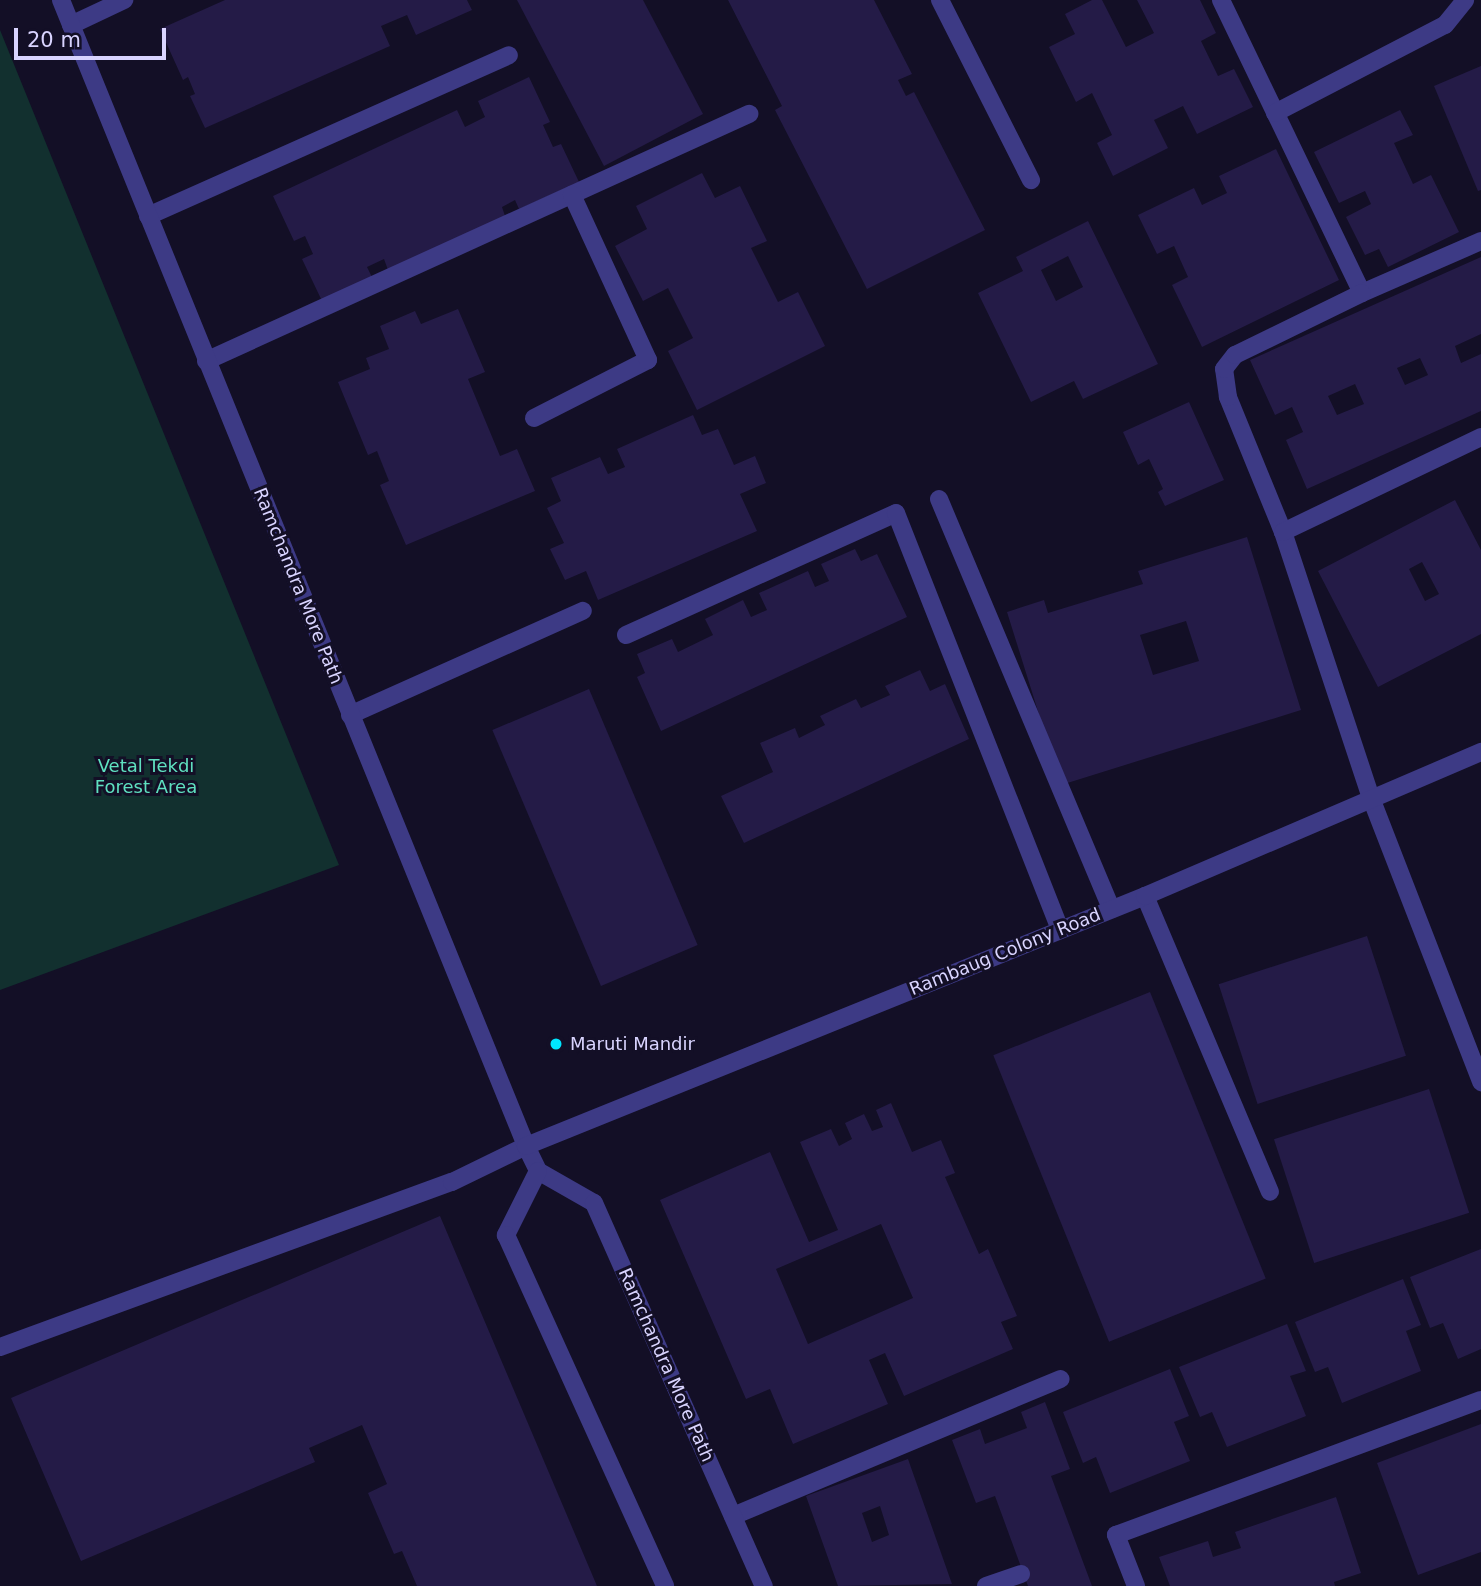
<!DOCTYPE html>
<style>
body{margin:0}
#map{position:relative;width:1481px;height:1586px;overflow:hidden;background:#130f26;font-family:"DejaVu Sans",sans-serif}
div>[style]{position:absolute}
.green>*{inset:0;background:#12302f}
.building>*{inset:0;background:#241b47;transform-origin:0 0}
.service>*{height:18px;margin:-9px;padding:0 9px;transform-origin:9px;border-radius:9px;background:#3d3a85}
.minor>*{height:18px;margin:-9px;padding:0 9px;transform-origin:9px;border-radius:9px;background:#3d3a85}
.tertiary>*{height:18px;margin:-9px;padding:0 9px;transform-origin:9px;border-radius:9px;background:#3d3a85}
.dots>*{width:19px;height:19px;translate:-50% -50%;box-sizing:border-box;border:4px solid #130f26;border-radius:50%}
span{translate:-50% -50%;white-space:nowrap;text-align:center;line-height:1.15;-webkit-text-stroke:6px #130f26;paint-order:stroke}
.street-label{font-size:18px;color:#d9d4ff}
.park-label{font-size:18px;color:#5fe0c0}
.poi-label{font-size:18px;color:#d9d4ff}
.left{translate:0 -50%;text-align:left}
.scale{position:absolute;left:14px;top:28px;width:152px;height:32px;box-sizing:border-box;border:4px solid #d9d4ff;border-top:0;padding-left:9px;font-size:21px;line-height:24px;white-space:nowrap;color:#d9d4ff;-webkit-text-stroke:5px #130f26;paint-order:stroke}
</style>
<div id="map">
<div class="green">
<div style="clip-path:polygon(0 30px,339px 865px,0 990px)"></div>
</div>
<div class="building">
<div style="clip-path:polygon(225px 0,467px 0,472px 10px,416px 35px,407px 15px,381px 26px,390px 46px,205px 128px,190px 96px,195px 94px,188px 77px,183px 80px,160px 29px)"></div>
<div style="clip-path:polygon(517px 0,643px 0,703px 114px,604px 166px)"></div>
<div style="clip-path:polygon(728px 0,874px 0,912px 74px,898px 80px,906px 96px,914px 92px,985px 230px,867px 289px,775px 110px,782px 106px)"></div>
<div style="clip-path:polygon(1092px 0,1102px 0,1126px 47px,1154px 33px,1137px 0,1200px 0,1216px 33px,1201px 41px,1218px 76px,1234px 69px,1253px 107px,1197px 134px,1183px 106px,1154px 120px,1168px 148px,1113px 176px,1097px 143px,1112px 135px,1092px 93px,1076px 102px,1049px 47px,1075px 34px,1065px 14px)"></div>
<div style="clip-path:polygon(1481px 66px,1481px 190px,1478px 191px,1434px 86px)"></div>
<div style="clip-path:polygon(529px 77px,550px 122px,543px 125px,553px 147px,561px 144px,579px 182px,519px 209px,515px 200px,502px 207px,505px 216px,388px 270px,384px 259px,367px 267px,372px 277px,322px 301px,302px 259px,313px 254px,305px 236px,294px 241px,273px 196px,457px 110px,465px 127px,485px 117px,478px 101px)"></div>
<div style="clip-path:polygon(1400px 110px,1413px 135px,1394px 143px,1413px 184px,1431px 175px,1459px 232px,1388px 267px,1379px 249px,1365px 255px,1346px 217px,1371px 204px,1365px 191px,1339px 203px,1314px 152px)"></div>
<div style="clip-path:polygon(1276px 149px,1339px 280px,1202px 347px,1172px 285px,1188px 277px,1174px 246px,1157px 254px,1138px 215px,1194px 188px,1202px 205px,1227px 193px,1219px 176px)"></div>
<div style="clip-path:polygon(702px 173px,715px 198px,740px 186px,767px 241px,751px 248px,778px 302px,798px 292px,825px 346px,697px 410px,668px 351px,693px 338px,668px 288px,643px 301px,615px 246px,647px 229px,636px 206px)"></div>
<div style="clip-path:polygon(evenodd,1088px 221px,1158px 364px,1083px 399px,1074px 381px,1031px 402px,978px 293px,1023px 271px,1016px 257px,1088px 221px,1068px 256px,1083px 287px,1056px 301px,1041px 270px,1068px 256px)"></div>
<div style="clip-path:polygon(evenodd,1481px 257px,1481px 334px,1455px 346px,1461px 363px,1481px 354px,1481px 411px,1307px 489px,1286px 440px,1303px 432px,1292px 407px,1275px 415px,1250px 360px,1481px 257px,1420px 358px,1428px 375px,1405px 385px,1397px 368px,1420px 358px,1481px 257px,1355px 384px,1364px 404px,1337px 415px,1328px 396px,1355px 384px)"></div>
<div style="clip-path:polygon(458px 309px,485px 372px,468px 379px,500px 456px,517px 449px,535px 491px,406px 545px,380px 485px,389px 481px,377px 451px,368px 455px,338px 382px,370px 369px,366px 358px,389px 349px,380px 326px,415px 311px,421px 324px)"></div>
<div style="clip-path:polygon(1189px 402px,1224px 480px,1165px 506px,1158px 492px,1163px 489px,1149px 459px,1138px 465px,1123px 432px)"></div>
<div style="clip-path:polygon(693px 415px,702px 435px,718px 429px,734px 465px,755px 456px,766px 483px,740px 494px,757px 531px,598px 600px,586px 571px,565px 580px,550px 549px,564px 543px,547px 508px,561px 501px,551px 478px,600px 457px,608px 474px,625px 467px,617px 449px)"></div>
<div style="clip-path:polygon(evenodd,1455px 500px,1481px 550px,1481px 634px,1378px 687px,1318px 571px,1455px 500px,1422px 562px,1439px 594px,1425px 601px,1409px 569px,1422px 562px)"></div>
<div style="clip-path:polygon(evenodd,1247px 537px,1301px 710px,1061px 785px,1007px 612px,1044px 600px,1048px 613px,1143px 584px,1138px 571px,1247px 537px,1186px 621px,1199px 661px,1153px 675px,1140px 635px,1186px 621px)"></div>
<div style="clip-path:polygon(855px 549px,861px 561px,877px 554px,907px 617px,661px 731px,637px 677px,645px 673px,637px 654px,672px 639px,678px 652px,713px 635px,705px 619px,743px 600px,751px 617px,767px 610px,759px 593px,808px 571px,815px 587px,829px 581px,821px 564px)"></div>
<div style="clip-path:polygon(920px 670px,930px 691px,945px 684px,969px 739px,744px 843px,721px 796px,773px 772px,760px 743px,795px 728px,799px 738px,825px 725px,820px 716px,856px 699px,861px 708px,890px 695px,885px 686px)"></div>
<div style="left:589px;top:689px;width:278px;height:105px;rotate:67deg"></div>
<div style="left:1367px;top:936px;width:126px;height:156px;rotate:72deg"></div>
<div style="left:1150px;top:992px;width:309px;height:169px;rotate:68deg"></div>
<div style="left:1429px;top:1089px;width:130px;height:163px;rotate:72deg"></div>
<div style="clip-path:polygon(evenodd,891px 1103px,912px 1152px,941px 1140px,955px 1173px,945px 1177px,979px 1254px,988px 1249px,1017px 1316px,1001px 1322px,1013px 1349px,904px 1396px,885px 1353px,869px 1360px,888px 1404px,793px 1444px,770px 1389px,746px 1399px,660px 1200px,770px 1152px,809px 1242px,838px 1230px,800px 1142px,831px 1129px,839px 1146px,852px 1139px,845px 1123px,864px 1114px,872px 1131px,883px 1127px,876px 1110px,891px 1103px,881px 1224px,913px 1298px,808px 1344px,776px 1269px,881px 1224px)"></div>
<div style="clip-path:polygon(440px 1216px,597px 1586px,417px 1586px,402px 1551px,394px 1554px,368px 1493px,387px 1484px,362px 1425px,309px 1448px,315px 1462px,81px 1561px,11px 1398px)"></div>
<div style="clip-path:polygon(1481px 1249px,1481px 1349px,1458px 1359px,1443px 1323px,1430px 1328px,1410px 1277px)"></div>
<div style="clip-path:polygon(1403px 1279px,1421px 1325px,1406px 1331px,1421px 1371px,1342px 1403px,1328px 1367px,1315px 1372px,1295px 1322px)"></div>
<div style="clip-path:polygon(1287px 1324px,1306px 1371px,1290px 1376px,1306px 1416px,1227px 1447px,1212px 1412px,1200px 1417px,1179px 1367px)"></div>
<div style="clip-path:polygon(1170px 1369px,1189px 1416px,1174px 1422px,1190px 1461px,1110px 1493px,1096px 1457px,1083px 1463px,1063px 1412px)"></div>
<div style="clip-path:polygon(1045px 1402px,1070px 1469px,1051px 1476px,1092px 1586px,1028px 1586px,995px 1496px,976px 1503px,952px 1440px,980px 1429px,985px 1444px,1027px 1428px,1021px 1412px)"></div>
<div style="clip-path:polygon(1481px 1424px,1481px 1552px,1418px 1575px,1377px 1463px)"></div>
<div style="clip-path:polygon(evenodd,908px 1459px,952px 1584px,838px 1586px,806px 1496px,908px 1459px,880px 1506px,889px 1535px,872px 1542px,862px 1513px,880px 1506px)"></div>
<div style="clip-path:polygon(1336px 1497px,1361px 1573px,1334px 1582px,1335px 1586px,1170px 1586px,1159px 1557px,1208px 1541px,1213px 1557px,1241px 1548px,1235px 1532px)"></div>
</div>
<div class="service">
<div style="left:940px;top:0;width:202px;rotate:63.2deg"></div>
<div style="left:1221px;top:0;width:325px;rotate:64.3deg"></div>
<div style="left:1362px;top:293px;width:130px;rotate:-23.6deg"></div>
<div style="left:1275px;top:113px;width:191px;rotate:-27.4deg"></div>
<div style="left:1445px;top:25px;width:32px;rotate:-51deg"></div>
<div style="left:148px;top:216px;width:395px;rotate:-24deg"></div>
<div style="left:206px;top:361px;width:597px;rotate:-24.46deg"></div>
<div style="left:534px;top:418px;width:128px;rotate:-27deg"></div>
<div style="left:648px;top:360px;width:182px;rotate:-114.7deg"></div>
<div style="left:939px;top:499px;width:445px;rotate:67.2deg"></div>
<div style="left:1283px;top:532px;width:146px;rotate:-112.2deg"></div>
<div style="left:1228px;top:397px;width:28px;rotate:-98deg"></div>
<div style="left:1224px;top:369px;width:18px;rotate:-52deg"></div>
<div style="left:1235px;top:355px;width:141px;rotate:-26deg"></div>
<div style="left:626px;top:635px;width:296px;rotate:-24.3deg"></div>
<div style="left:896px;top:513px;width:448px;rotate:68.5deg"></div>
<div style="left:350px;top:715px;width:255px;rotate:-24.1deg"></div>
<div style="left:1371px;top:798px;width:305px;rotate:68.8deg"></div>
</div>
<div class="minor">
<div style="left:71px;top:25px;width:59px;rotate:-25.3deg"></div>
<div style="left:1371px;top:798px;width:280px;rotate:-108.3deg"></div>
<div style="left:1283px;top:532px;width:220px;rotate:-25.6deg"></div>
<div style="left:1145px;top:896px;width:321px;rotate:67.1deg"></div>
<div style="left:0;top:1347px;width:481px;rotate:-20.1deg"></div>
<div style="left:452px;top:1182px;width:82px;rotate:-25.9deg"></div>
<div style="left:733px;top:1516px;width:355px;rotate:-22.7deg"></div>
<div style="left:986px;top:1586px;width:37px;rotate:-19deg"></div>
<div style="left:1136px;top:1586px;width:55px;rotate:-111.4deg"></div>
<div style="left:1116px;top:1535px;width:389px;rotate:-20.3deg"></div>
</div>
<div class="tertiary">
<div style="left:61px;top:0;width:1237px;rotate:67.91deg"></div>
<div style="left:526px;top:1146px;width:28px;rotate:64deg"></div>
<div style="left:538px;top:1171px;width:64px;rotate:29.7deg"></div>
<div style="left:594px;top:1203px;width:419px;rotate:66.1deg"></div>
<div style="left:526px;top:1146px;width:668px;rotate:-21.99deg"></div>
<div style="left:1145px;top:896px;width:366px;rotate:-23.2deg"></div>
<div style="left:538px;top:1171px;width:72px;rotate:116.6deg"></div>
<div style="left:506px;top:1235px;width:385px;rotate:65.6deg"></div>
</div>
<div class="dots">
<div style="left:556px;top:1044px;background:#00e5ff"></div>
</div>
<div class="street-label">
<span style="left:298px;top:586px;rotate:68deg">Ramchandra More Path</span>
<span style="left:1005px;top:952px;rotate:-22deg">Rambaug Colony Road</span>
<span style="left:666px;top:1365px;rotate:66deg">Ramchandra More Path</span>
</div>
<div class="park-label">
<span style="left:146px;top:777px">Vetal Tekdi<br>Forest Area</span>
</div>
<div class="poi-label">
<span class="left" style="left:570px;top:1044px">Maruti Mandir</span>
</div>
<div class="scale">20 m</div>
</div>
